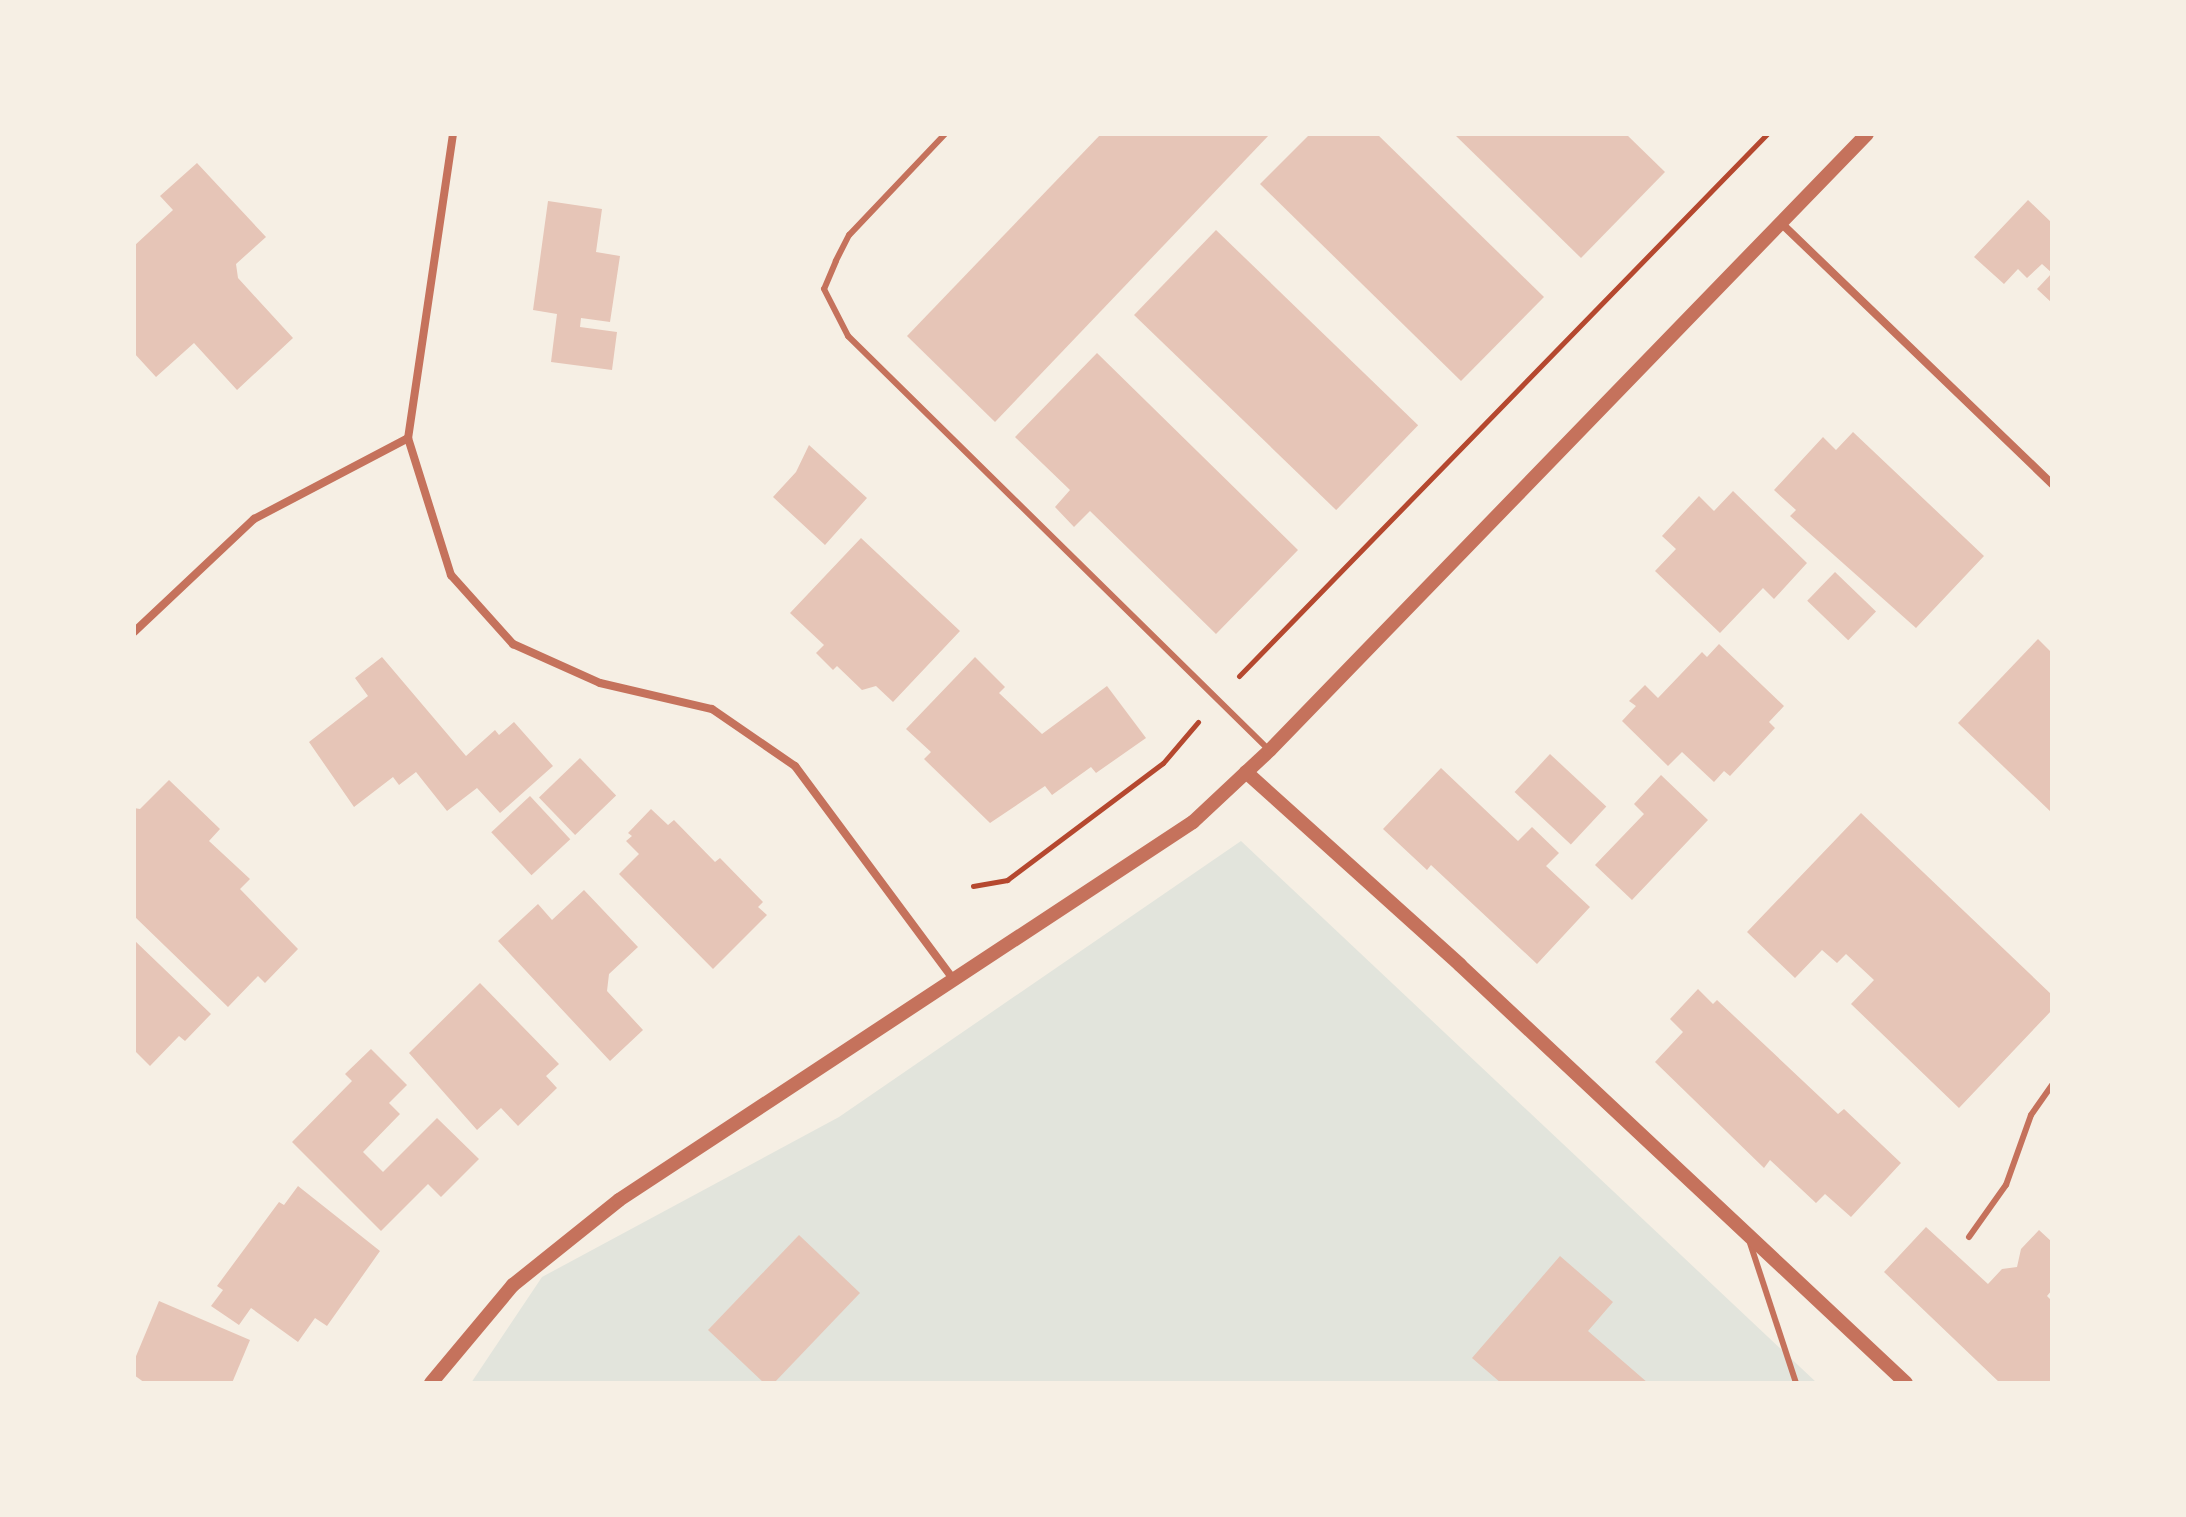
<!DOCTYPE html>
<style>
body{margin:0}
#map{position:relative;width:2186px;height:1517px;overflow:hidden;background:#f6efe4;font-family:Ubuntu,sans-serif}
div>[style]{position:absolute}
.green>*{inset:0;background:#e2e4dc}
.building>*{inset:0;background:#e6c5b7;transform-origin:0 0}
.path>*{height:5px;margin:-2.5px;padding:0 2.5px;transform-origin:2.5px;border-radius:2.5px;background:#b5482f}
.service>*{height:6px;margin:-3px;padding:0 3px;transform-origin:3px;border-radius:3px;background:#c5725c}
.minor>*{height:8px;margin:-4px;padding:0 4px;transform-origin:4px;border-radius:4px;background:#c5725c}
.tertiary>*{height:14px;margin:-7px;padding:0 7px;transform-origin:7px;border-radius:7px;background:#c5725c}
span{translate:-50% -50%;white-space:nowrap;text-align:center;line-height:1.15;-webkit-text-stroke:6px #f6efe4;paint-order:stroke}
.frame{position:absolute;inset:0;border:136px solid #f6efe4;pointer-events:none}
</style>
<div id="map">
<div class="green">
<div style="clip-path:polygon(1241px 841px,1817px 1383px,471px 1383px,542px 1277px,839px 1117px)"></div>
</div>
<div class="building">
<div style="clip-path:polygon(1101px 134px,1270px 134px,995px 422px,907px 336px)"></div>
<div style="clip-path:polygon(1310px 134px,1377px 134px,1544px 297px,1461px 381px,1260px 184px)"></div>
<div style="clip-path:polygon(1454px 134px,1626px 134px,1665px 172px,1581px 258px)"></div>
<div style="clip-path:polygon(197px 163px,266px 237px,236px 264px,238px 278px,293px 338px,237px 390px,194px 343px,156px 377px,134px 353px,134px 246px,173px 210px,160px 196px)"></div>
<div style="clip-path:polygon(2028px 200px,2052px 223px,2052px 303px,2037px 289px,2052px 273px,2042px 264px,2027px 278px,2018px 269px,2004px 284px,1974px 257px)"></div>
<div style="clip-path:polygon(548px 201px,602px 209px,596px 252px,620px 256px,610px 322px,581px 318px,580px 327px,617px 332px,612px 370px,551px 362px,557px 314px,533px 310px)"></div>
<div style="left:1216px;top:230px;width:281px;height:118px;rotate:44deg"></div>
<div style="clip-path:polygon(1097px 353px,1298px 550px,1216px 634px,1090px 511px,1074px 527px,1055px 507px,1070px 490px,1015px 437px)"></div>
<div style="clip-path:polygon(1853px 432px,1984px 556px,1916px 628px,1790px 516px,1796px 510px,1774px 490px,1823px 437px,1836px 450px)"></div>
<div style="clip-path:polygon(809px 445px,867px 498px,825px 545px,773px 497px,796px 472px)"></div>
<div style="clip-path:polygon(1733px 491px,1807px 563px,1774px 599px,1763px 588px,1720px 633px,1655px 571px,1676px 549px,1662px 536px,1699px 496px,1714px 511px)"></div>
<div style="clip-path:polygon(861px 538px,960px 631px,893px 702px,876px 686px,862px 690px,837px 666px,833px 670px,816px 653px,824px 645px,790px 613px)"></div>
<div style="left:1835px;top:572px;width:57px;height:40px;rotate:44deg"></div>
<div style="clip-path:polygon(2038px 639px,2052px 653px,2052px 813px,1958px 723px)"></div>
<div style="clip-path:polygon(1719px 644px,1784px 706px,1769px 722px,1775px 728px,1730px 776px,1724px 771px,1714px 782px,1682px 752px,1668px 766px,1622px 721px,1636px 706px,1629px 701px,1645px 685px,1658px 698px,1702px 652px,1707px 657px)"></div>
<div style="clip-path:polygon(382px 657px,466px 756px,495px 730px,499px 735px,514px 722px,553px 766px,500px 813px,477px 788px,447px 811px,416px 772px,399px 785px,393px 777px,354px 807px,309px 742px,368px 696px,355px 678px)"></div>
<div style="clip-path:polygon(975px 657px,1005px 687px,999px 693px,1042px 734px,1107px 686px,1146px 738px,1096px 773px,1091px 767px,1052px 795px,1045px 786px,990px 823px,924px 759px,931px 752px,906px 729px)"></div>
<div style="left:1550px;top:754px;width:77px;height:52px;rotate:43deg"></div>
<div style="left:580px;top:758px;width:52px;height:57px;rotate:46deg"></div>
<div style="clip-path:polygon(1441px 768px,1518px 841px,1532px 827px,1559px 853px,1546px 866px,1590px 907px,1537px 964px,1431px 865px,1427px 870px,1383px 829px)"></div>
<div style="clip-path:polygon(1661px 775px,1708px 820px,1632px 900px,1595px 865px,1644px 814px,1634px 804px)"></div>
<div style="clip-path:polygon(169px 780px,220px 829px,209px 841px,250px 879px,240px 889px,298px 949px,265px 983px,258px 976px,228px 1007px,134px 916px,134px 808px,140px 809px)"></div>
<div style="left:530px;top:796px;width:59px;height:53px;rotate:47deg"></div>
<div style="clip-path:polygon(651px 809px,668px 825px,674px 820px,715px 862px,720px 858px,763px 902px,758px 907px,767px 915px,713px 969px,619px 874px,639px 854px,626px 841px,632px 836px,628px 833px)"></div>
<div style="clip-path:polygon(1861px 813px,2052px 995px,2052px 1010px,1959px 1108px,1851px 1004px,1874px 980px,1846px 954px,1837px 963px,1822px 950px,1795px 978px,1747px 932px)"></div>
<div style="clip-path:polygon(584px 890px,638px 947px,609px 974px,607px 991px,643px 1030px,610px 1061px,498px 941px,538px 904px,552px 920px)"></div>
<div style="clip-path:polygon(134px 940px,211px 1014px,185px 1041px,179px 1036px,150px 1066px,134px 1050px)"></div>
<div style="clip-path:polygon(480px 983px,559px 1064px,546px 1076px,557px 1088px,518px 1126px,501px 1108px,477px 1130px,409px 1053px)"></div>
<div style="clip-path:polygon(1698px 989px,1713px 1004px,1717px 1000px,1838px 1114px,1844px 1109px,1901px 1163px,1851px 1217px,1825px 1194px,1816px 1203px,1770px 1160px,1764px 1168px,1655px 1062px,1683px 1032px,1670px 1019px)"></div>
<div style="clip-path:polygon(371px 1049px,407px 1085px,389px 1103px,400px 1114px,363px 1152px,383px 1172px,437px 1118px,479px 1159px,441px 1197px,428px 1184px,381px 1231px,292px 1142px,352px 1081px,345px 1074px)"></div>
<div style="clip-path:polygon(298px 1186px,380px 1251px,327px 1326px,315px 1318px,298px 1342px,251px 1308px,239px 1325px,211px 1306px,223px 1290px,217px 1286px,279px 1202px,284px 1205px)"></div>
<div style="clip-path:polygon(1926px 1227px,1988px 1284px,2002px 1269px,2017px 1267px,2021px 1249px,2039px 1230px,2052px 1242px,2052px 1290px,2047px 1296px,2052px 1301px,2050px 1383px,2000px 1383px,1884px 1272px)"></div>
<div style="clip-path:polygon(799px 1235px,860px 1293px,774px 1383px,764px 1383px,708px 1330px)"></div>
<div style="clip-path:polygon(1560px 1256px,1613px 1302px,1588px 1331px,1648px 1383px,1501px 1383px,1472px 1358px)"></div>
<div style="clip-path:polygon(159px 1301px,250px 1340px,232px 1383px,145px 1383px,134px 1375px,134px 1361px)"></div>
</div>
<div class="path">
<div style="left:1239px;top:676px;width:757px;rotate:-45.75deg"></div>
<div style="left:973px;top:886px;width:35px;rotate:-10deg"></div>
<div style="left:1007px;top:880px;width:195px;rotate:-36.9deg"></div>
<div style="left:1163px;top:763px;width:54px;rotate:-49.5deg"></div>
</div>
<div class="service">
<div style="left:945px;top:134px;width:139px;rotate:133.5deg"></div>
<div style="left:849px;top:235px;width:29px;rotate:117deg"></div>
<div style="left:836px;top:261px;width:30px;rotate:113deg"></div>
<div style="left:824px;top:289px;width:53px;rotate:62.9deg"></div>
<div style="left:848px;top:336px;width:589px;rotate:44.52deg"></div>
<div style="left:1969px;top:1237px;width:64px;rotate:-54.6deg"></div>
<div style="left:2006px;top:1185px;width:74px;rotate:-70.3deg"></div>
<div style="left:2031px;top:1115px;width:37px;rotate:-55deg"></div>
<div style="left:1750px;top:1243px;width:147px;rotate:71.8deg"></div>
</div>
<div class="minor">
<div style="left:453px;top:134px;width:307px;rotate:98.4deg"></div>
<div style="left:408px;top:438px;width:144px;rotate:72.6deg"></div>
<div style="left:451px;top:575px;width:93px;rotate:48.1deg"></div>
<div style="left:513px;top:644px;width:95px;rotate:24.1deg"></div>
<div style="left:600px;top:683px;width:115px;rotate:13.1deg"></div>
<div style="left:712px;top:709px;width:101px;rotate:34.5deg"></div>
<div style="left:795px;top:766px;width:267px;rotate:53.4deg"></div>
<div style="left:1782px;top:224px;width:375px;rotate:43.9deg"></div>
<div style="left:134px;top:632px;width:165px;rotate:-43.3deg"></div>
<div style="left:254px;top:519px;width:174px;rotate:-27.7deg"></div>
</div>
<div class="tertiary">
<div style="left:1246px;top:772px;width:288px;rotate:42deg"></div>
<div style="left:1460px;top:965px;width:611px;rotate:43.14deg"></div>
<div style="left:431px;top:1383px;width:128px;rotate:-50.1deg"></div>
<div style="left:513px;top:1285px;width:136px;rotate:-38.7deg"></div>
<div style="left:619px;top:1200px;width:687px;rotate:-33.37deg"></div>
<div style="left:1193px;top:822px;width:105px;rotate:-43.1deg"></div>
<div style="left:1270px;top:750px;width:858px;rotate:-45.9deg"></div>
</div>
<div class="frame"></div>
</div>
